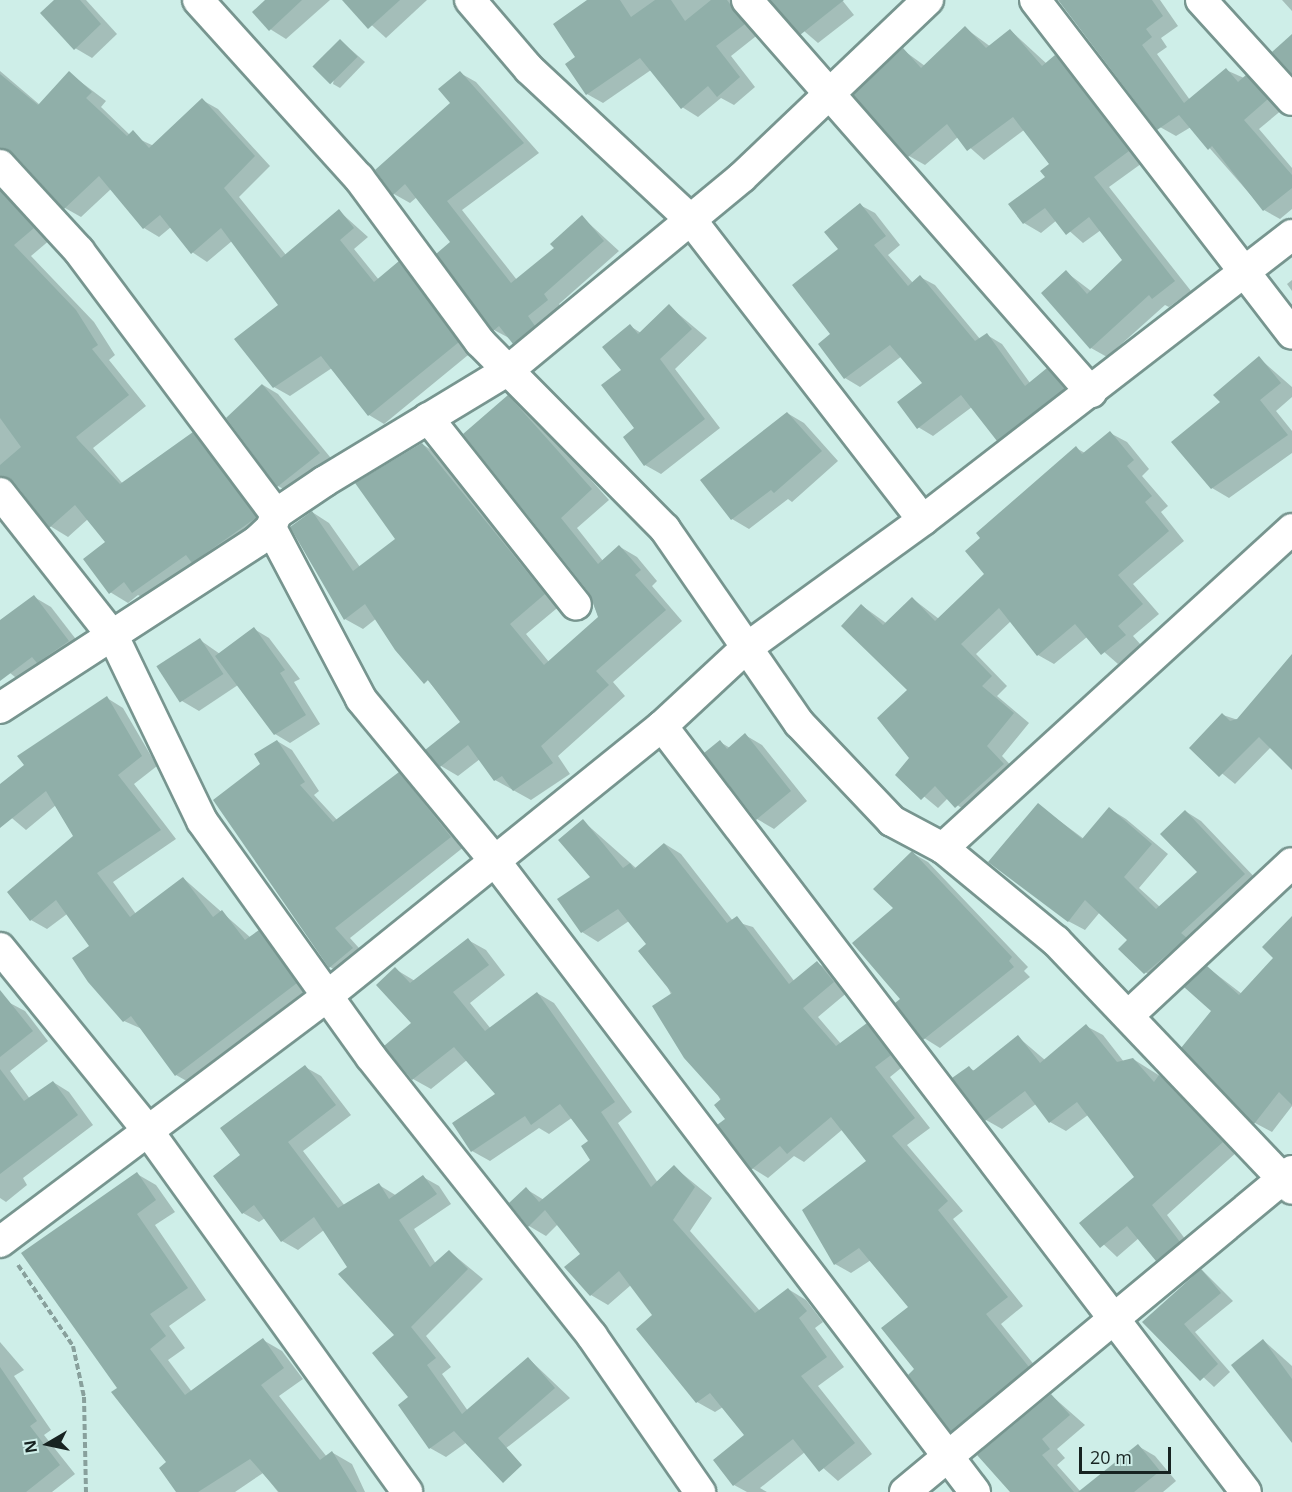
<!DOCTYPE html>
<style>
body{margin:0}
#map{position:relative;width:1292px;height:1492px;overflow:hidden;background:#ceeee8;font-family:"Open Sans",sans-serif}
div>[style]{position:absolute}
.shadow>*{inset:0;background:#0003}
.building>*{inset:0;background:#90afa9;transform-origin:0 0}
.path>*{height:4px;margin-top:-2px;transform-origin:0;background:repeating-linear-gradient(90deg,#88a09c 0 6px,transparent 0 9px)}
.roads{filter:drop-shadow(2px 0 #77958f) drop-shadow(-2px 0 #77958f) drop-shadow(0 2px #77958f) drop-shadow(0 -2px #77958f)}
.minor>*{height:30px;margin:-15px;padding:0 15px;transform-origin:15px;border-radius:15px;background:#fff}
span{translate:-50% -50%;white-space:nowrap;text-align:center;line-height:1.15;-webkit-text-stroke:4.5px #ceeee8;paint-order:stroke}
.north{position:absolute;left:18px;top:1414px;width:60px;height:60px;-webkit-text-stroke:4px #ceeee8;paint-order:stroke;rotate:261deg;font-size:16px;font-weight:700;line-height:24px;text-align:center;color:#172321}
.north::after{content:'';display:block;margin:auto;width:21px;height:27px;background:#172321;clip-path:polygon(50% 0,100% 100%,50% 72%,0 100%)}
.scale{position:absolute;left:1079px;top:1447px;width:92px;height:27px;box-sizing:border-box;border:3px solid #172321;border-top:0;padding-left:8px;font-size:18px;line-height:21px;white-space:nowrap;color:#172321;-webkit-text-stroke:4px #ceeee8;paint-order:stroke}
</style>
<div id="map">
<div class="shadow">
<div style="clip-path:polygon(56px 0,86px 0,117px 34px,92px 58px,75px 48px)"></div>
<div style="clip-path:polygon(267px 0,330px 0,286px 39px,270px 29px)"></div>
<div style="clip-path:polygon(344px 0,427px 0,386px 38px)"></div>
<div style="clip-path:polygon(589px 0,732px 0,760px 33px,731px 56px,755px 87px,734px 105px,721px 98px,698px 117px,682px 107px,651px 70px,603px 103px,587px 94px,577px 57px)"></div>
<div style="clip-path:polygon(768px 0,842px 0,854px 15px,818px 43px)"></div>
<div style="clip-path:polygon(1061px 0,1160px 0,1178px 26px,1161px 38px,1167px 47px,1157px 54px,1190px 100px,1226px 70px,1262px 86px,1283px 109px,1259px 129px,1292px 168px,1292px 209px,1280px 219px,1264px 210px,1191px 127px,1176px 136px,1160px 127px)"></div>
<div style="clip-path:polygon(1282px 0,1292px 0,1292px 11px)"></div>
<div style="clip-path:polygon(965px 28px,991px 47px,1010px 30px,1047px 64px,1056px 57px,1072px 66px,1145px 161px,1109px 187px,1191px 291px,1169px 307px,1165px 305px,1107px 357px,1091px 348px,1066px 272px,1091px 291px,1124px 261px,1101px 230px,1083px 243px,1057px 220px,1041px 233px,1024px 223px,1010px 204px,1047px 177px,1051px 165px,1024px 130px,984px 160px,958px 137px,925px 165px,909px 156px,903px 50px,925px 66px)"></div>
<div style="clip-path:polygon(341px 41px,365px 62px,340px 88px,333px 84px)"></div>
<div style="clip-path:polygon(0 71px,40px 105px,69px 73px,106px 101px,101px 107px,130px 135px,154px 146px,202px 100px,218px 109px,270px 166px,239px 197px,286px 255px,339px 211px,368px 237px,354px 249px,379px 280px,399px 263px,415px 272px,473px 351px,384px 424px,369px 415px,332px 368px,290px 396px,274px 387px,280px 305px,232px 241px,207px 262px,192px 252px,171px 227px,159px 237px,144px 228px,111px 189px,81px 217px,65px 208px,19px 158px,0 149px)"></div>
<div style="clip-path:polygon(460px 73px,476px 82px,539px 153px,462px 210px,517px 280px,557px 249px,582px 217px,619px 251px,559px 304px,563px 310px,532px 350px,494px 330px,453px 243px,417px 197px,410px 203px,394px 194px,452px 103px)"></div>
<div style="clip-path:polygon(0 172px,51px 239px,31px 256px,94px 322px,115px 355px,109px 360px,146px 406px,93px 448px,123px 484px,193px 433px,211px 444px,273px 529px,151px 602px,138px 595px,128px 603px,110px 592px,107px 542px,88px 519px,68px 537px,50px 526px,20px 488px,0 478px)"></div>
<div style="clip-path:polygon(860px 205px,875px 213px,900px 245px,888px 255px,913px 283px,920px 277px,935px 285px,980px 339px,987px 335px,1002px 344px,1030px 383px,1047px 370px,1079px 398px,1013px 449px,998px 440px,972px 407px,933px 436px,918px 427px,924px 383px,902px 356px,860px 387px,845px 378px,820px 344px,833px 335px,840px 249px)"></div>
<div style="clip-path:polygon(1292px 280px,1292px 291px,1287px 284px)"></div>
<div style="clip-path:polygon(669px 306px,707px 338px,675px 369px,720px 428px,661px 474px,645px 465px,636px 429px,630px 326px,641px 333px)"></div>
<div style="clip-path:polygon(1259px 358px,1292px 387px,1292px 397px,1276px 411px,1292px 431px,1292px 453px,1229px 498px,1212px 488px,1222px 402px)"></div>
<div style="clip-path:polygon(263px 385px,278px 394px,335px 463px,294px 495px,278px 486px)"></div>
<div style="clip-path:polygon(508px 397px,526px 407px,609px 500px,577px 528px,603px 561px,620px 547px,637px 557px,657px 581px,652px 586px,682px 621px,613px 682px,625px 696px,558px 756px,570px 774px,531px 800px,495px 780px,480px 759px,458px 776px,441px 766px,462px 722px,377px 618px,363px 629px,345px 619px,292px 527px,312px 512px,329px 523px,360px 567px,397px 539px,422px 444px,439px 455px,562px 604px,526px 634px,549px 662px,599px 618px)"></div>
<div style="clip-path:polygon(787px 413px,804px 423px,838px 461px,792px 502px,788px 499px,749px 529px,732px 519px,703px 480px)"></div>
<div style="clip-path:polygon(1110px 433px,1127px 442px,1149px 469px,1142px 476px,1168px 506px,1161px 512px,1184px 541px,1133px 584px,1159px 614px,1133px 636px,1141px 645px,1118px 664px,1087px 637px,1054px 664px,1038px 655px,1011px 621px,976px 654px,1007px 686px,997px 696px,1029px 723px,1002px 756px,1019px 774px,972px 816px,948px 798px,938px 808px,897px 774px,911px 758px,909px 690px,861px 605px,886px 623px,913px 599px,939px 619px,986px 574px,1076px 448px,1085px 453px)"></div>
<div style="clip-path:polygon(34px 597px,51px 607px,85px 651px,25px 685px,0 665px,0 622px)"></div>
<div style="clip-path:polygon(254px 629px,269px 638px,300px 679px,294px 682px,320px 724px,290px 743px,275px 734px,238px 685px,199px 711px,182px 701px,200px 640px,220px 654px)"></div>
<div style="clip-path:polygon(1292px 657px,1292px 768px,1271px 747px,1235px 784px,1191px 748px,1223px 715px,1238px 720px)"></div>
<div style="clip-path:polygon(107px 698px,123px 708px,157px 766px,134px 784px,176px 839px,113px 882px,136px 914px,183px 878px,251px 938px,259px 932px,276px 942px,313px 993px,192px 1084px,176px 1075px,142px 1029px,124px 1021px,91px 947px,67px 914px,47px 929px,31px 920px,75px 836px,56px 805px,26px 830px,0 808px,0 786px)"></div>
<div style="clip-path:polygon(745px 735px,762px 745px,807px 801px,774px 829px,757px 819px,720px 742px,730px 748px)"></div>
<div style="clip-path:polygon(277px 741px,292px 750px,319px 791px,314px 795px,338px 821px,399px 773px,414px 782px,465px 846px,350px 938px,367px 957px,345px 976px,330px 967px,262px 764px)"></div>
<div style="clip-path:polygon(1038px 805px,1084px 839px,1110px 809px,1126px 819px,1168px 854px,1139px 888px,1160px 907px,1199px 872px,1185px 811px,1201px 821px,1261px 884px,1161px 982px,1145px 972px,1129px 940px,1100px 912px,1085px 930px,1068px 921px)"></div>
<div style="clip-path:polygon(583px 821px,637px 869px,665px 844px,681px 854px,733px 921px,753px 927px,795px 982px,817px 963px,833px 972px,849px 991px,818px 1017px,841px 1044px,867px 1025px,883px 1034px,906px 1064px,890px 1077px,930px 1128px,907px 1145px,963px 1211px,953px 1219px,1023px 1306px,1001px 1324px,1044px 1377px,968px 1440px,952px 1430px,916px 1370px,910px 1308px,871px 1260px,851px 1273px,835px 1264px,868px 1161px,843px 1129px,804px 1162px,794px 1156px,768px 1178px,752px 1168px,648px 945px,629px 921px,598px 942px,582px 932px,560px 899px,592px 877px)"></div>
<div style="clip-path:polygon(912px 853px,928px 862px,1028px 967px,1024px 971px,1030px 977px,940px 1048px,924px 1038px,895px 908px)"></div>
<div style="clip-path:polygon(1292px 922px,1292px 1106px,1272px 1132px,1255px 1123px,1183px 1048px,1213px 1011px,1207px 967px,1242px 994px,1276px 958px)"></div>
<div style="clip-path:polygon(468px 940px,486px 950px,505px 975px,470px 1003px,491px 1029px,537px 993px,554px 1003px,632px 1112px,618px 1123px,658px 1183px,674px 1167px,712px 1198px,690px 1231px,760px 1311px,788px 1289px,806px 1300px,823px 1322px,815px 1328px,844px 1367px,818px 1386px,872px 1454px,838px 1481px,805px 1452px,760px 1488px,767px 1492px,747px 1492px,734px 1485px,746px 1435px,723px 1407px,715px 1412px,697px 1402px,654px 1316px,631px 1285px,608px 1305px,591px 1295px,582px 1254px,558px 1224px,546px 1236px,529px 1226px,526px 1189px,544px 1200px,592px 1161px,590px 1142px,573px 1117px,549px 1134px,539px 1128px,490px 1161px,472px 1151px,497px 1094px,467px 1060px,431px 1089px,413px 1079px,386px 1046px,413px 1023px,395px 969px,415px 981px)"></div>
<div style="clip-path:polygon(8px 1002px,25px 1011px,48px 1041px,10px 1071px,30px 1099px,53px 1082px,69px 1092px,93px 1125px,23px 1178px,27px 1185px,6px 1202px,0 1198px,0 1009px)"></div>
<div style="clip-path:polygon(1086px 1026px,1103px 1035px,1124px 1062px,1133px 1059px,1176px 1086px,1238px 1151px,1167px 1215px,1195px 1252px,1173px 1269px,1139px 1238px,1117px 1257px,1081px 1223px,1136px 1177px,1088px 1115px,1066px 1131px,1050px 1122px,1036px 1104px,1002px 1129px,986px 1120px,969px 1068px,975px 1071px,1018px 1037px,1045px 1060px)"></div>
<div style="clip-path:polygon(305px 1067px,321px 1076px,351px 1115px,303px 1151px,345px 1206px,379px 1185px,397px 1196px,423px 1177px,439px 1186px,451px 1204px,414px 1229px,436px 1264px,449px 1251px,483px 1279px,426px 1336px,451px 1367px,442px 1374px,468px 1411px,529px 1359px,570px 1398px,491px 1460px,467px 1442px,446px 1457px,430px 1448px,396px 1336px,324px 1230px,298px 1250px,282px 1241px,265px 1218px,259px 1222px,243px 1213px,215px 1177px,242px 1155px)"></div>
<div style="clip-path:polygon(137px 1174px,156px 1185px,175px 1212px,155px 1225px,206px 1300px,169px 1326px,185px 1348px,168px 1360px,192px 1392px,263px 1340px,282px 1351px,303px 1379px,279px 1396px,327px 1457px,333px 1453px,352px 1464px,365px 1492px,278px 1492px,263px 1473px,235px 1492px,178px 1492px,168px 1463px,119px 1388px)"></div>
<div style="clip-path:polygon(1202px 1270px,1233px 1301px,1195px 1332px,1230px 1372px,1214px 1387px,1144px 1322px)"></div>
<div style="clip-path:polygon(1263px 1340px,1292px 1366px,1292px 1437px)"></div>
<div style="clip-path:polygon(0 1342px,24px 1370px,14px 1376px,51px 1430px,44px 1435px,75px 1474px,52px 1492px,0 1492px)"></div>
<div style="clip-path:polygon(1052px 1396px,1085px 1425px,1057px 1449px,1065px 1458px,1057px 1465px,1081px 1492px,1012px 1492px)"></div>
<div style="clip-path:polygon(1138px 1446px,1155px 1456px,1176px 1481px,1163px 1492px,1098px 1492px)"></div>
</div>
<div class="building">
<div style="clip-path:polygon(54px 0,80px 0,101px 24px,74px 50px,40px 13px)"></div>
<div style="clip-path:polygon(265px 0,302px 0,269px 31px,252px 12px)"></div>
<div style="clip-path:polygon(342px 0,400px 0,368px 29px)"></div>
<div style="clip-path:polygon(587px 0,620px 0,631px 17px,655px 0,671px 0,685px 21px,711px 0,727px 0,745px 24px,716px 46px,740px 77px,717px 97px,708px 86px,681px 109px,640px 58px,586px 95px,565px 64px,575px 57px,553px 24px)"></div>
<div style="clip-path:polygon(770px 0,844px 0,800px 35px)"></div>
<div style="clip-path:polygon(1058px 0,1152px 0,1163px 16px,1146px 29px,1152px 37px,1142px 45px,1184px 103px,1226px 68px,1238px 82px,1246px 75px,1268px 99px,1244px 120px,1292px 175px,1292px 188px,1263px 211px,1212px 146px,1208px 150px,1179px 115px,1157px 130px)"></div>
<div style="clip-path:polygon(965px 26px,986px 48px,1010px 29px,1042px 66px,1055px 55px,1129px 151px,1094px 177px,1175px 281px,1152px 299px,1149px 295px,1090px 349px,1041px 293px,1066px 270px,1087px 294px,1122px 260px,1089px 217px,1066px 235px,1045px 208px,1023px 224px,1008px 204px,1045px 177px,1040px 171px,1049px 164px,1013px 117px,967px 151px,947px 124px,908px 157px,853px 95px,903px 48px,921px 68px)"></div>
<div style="clip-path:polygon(1292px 34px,1292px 74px,1272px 52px)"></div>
<div style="left:340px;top:39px;width:25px;height:39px;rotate:45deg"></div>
<div style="clip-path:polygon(69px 71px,92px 92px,86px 98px,127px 136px,133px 130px,149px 148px,202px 98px,255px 156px,224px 188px,281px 258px,339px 209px,354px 228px,340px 240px,374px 282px,399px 261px,459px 342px,368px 416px,321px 356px,273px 388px,234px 339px,278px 305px,221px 228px,191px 254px,160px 215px,143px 229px,99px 176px,64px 209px,13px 153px,0 148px,0 74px,38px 105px)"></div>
<div style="clip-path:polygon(460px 71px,524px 143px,447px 201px,511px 283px,554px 248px,550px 244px,582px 215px,604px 241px,544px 294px,548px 300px,528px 316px,535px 326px,513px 344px,499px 326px,493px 331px,436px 254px,450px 242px,405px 184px,393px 195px,375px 170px,450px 103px,438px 89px)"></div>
<div style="clip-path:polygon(0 190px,34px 228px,14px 245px,76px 310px,98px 345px,92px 349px,129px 395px,76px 437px,79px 441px,120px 484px,193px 432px,257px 517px,192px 563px,186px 555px,132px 593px,124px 582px,109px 594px,83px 559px,105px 542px,75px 505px,49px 528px,14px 482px,0 476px,0 465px,21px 447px,0 418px)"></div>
<div style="clip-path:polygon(860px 203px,886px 236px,874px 245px,908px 286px,920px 275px,975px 341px,987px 333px,1025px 386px,1047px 368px,1065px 389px,997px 441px,961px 395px,917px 429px,897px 402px,922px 383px,890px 345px,844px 379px,818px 344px,830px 334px,792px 285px,838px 249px,824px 232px)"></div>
<div style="clip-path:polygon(669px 304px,692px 329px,660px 359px,705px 419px,644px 466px,623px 437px,634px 428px,601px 385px,621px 370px,602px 347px,630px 324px,638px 334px)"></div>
<div style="clip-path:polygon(1259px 356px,1281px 383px,1260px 400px,1288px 435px,1211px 489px,1171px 442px,1220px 402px,1213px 395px)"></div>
<div style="clip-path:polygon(262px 384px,320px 453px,277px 487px,226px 418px)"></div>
<div style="clip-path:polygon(508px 395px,592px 489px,561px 518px,598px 564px,619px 545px,641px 570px,635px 575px,666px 610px,596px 671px,609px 685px,541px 746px,553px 763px,513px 791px,502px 776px,494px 781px,468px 745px,440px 767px,425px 750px,460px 722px,428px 680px,424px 684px,395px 650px,365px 604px,344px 620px,290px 527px,312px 511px,353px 571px,395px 539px,355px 483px,422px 443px,545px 594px,510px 624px,544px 665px,598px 617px,590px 594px,463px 434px)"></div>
<div style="clip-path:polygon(787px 412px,822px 451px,774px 493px,771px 490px,731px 520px,700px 480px)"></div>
<div style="clip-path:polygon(1110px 431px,1134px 460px,1127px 466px,1152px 496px,1145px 502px,1169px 531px,1118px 575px,1143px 604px,1118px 626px,1126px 635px,1101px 655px,1075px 624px,1037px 656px,999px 608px,961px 644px,992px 676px,982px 686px,1014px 713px,987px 746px,1004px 764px,955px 808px,935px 786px,921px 800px,895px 775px,909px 758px,877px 718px,907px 690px,841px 626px,861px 604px,883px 625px,912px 597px,935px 621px,984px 574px,965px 551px,980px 538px,976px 533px,1076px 446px,1082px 454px)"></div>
<div style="clip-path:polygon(34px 595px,69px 641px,37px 663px,32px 657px,0 681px,0 620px)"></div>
<div style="clip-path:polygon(254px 627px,285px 670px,280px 673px,306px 715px,274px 735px,215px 656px)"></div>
<div style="left:200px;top:638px;width:43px;height:52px;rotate:57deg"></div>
<div style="clip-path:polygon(1292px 654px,1292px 770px,1259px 737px,1219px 777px,1189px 748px,1222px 713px,1230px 721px,1237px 719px)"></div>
<div style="clip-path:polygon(107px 696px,142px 756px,118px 775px,161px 830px,97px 873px,130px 917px,183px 877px,213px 917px,222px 910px,245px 940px,259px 930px,297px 983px,175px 1076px,131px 1016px,123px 1022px,88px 982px,72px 958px,89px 946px,56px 900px,30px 921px,7px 892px,73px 836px,46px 791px,0 828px,0 784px,24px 765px,17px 756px)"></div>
<div style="clip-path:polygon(745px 733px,791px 791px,756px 820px,704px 753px,720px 740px,727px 749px)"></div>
<div style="clip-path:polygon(277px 740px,305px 782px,300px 785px,333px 822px,399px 772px,451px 837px,335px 928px,353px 948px,329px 968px,213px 800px,260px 764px,254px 754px)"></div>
<div style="clip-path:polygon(1038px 803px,1082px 839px,1109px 807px,1152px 844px,1124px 877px,1156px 909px,1197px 872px,1160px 834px,1185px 810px,1245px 874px,1181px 933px,1187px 938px,1144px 974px,1118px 949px,1127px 940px,1085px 900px,1068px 922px,988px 862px)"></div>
<div style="clip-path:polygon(583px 819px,623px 868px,630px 863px,634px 869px,664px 843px,727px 923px,737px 916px,789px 984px,817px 961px,834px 982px,803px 1008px,836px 1046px,867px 1023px,891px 1055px,875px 1067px,915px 1118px,892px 1136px,948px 1201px,938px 1210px,1008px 1297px,986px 1314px,1029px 1367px,951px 1432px,908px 1375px,914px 1369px,881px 1328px,908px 1307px,859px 1248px,834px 1265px,802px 1210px,866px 1161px,831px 1117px,787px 1154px,780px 1146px,751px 1170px,717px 1125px,725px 1119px,714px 1105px,721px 1099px,684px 1058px,652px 1006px,672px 993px,638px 951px,646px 944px,618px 909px,581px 933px,557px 899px,590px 877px,558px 840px)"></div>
<div style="clip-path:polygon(912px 851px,1012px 957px,1009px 961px,1014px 967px,923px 1040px,895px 1003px,900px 999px,852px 943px,893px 908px,873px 889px)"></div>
<div style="clip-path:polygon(1292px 916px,1292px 1105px,1279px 1092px,1254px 1124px,1181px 1048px,1211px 1011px,1184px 987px,1207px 966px,1239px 995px,1273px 958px,1262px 947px)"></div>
<div style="clip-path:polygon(468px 938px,489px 965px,453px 992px,485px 1031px,537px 992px,615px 1102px,601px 1112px,651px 1187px,674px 1165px,695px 1187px,673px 1220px,755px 1313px,788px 1288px,807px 1311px,799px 1318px,827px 1357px,801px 1376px,855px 1443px,819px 1472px,793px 1439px,733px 1486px,713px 1460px,744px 1435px,710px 1393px,696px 1403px,636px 1329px,652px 1315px,619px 1271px,590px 1296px,564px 1267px,580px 1254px,545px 1210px,528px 1227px,509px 1203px,526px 1187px,539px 1202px,590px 1160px,581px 1146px,588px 1141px,560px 1104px,531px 1125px,525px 1116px,471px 1152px,452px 1123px,495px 1094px,454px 1047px,412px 1080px,384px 1046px,411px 1023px,376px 985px,395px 967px,410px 983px)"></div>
<div style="clip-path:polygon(0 990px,33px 1031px,0 1057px)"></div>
<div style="clip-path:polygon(1086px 1024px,1117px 1062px,1133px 1058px,1154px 1082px,1159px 1075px,1223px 1142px,1152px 1205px,1180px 1242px,1156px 1261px,1127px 1226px,1100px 1248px,1079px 1223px,1134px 1177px,1077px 1102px,1049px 1123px,1025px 1091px,985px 1121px,952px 1078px,969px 1066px,973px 1071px,1018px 1035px,1040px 1063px)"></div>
<div style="clip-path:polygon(305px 1065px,336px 1105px,288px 1142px,338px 1208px,379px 1183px,389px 1199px,423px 1175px,437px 1194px,399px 1220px,430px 1267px,449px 1250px,468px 1269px,411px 1327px,436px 1358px,427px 1365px,462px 1414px,528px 1357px,555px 1388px,498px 1438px,522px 1465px,503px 1483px,454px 1431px,429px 1449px,398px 1405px,408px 1397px,372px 1353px,394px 1335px,338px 1274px,347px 1267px,314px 1217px,281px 1242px,254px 1205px,242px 1214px,213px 1176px,240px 1155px,220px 1128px)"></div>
<div style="clip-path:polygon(0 1069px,24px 1101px,53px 1081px,78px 1115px,0 1174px)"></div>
<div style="clip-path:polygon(137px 1172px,156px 1200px,137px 1214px,188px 1288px,150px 1314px,166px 1336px,150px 1349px,185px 1395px,263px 1338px,284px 1368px,261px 1385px,320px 1460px,332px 1451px,357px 1492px,279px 1492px,250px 1459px,198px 1492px,176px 1492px,159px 1468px,166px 1462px,111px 1392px,117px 1388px,21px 1253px)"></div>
<div style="clip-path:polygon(1201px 1269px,1221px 1293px,1184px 1324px,1218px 1364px,1200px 1381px,1142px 1322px)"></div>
<div style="clip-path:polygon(1263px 1339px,1292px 1379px,1292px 1443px,1231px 1365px)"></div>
<div style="clip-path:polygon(0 1367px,37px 1421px,30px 1426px,60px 1465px,26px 1492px,0 1492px)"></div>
<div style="clip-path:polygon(1051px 1394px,1070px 1415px,1042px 1439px,1050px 1449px,1042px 1455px,1074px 1492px,1010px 1492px,977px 1455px)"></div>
<div style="clip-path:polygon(1138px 1444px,1160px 1471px,1134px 1492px,1078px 1492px)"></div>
</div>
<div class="path">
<div style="left:18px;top:1265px;width:98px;rotate:55.8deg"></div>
<div style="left:73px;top:1346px;width:52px;rotate:77.8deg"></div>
<div style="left:84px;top:1397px;width:95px;rotate:88.8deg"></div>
</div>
<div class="roads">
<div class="minor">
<div style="left:198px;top:0;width:240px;rotate:47.9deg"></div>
<div style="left:359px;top:178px;width:204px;rotate:53.6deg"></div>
<div style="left:480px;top:342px;width:263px;rotate:45.3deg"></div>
<div style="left:665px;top:529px;width:236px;rotate:55.4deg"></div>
<div style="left:799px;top:723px;width:135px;rotate:46.5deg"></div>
<div style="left:892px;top:821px;width:58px;rotate:27.9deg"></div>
<div style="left:943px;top:848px;width:146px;rotate:39.5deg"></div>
<div style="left:1056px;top:941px;width:342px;rotate:46.4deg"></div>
<div style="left:470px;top:0;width:91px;rotate:49.5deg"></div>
<div style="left:529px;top:69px;width:221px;rotate:43deg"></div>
<div style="left:691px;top:220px;width:379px;rotate:52.3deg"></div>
<div style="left:747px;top:0;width:522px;rotate:48.73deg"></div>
<div style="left:1035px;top:0;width:421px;rotate:52.4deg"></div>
<div style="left:1201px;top:0;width:135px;rotate:47.7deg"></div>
<div style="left:0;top:165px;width:117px;rotate:47.4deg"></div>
<div style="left:79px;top:251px;width:329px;rotate:53.2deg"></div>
<div style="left:428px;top:418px;width:238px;rotate:51.6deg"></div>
<div style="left:0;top:493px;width:184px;rotate:51.8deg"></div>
<div style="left:114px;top:638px;width:203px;rotate:64.3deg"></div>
<div style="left:202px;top:821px;width:290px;rotate:54.4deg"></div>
<div style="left:371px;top:1057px;width:356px;rotate:51.6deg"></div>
<div style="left:592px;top:1336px;width:190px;rotate:55.3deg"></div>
<div style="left:271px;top:528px;width:193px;rotate:62.2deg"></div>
<div style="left:361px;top:699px;width:210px;rotate:50.4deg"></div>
<div style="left:495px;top:861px;width:793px;rotate:52.74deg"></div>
<div style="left:0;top:708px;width:306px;rotate:-33deg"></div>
<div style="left:257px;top:541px;width:19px;rotate:-43deg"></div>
<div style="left:271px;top:528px;width:15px;rotate:-70deg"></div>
<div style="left:276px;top:514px;width:59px;rotate:-34deg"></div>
<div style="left:325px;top:481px;width:216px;rotate:-31.2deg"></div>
<div style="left:510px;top:369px;width:301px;rotate:-39.6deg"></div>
<div style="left:742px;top:177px;width:257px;rotate:-43.6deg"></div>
<div style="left:662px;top:726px;width:963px;rotate:52.68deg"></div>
<div style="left:943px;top:848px;width:473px;rotate:-42.4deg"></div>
<div style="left:0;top:948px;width:235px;rotate:51deg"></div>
<div style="left:148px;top:1131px;width:444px;rotate:54.3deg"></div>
<div style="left:1130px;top:1014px;width:221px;rotate:-43deg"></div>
<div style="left:0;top:1242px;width:408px;rotate:-36.9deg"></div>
<div style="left:326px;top:997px;width:432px;rotate:-38.9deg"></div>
<div style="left:662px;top:726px;width:113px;rotate:-42.9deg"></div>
<div style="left:745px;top:649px;width:220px;rotate:-35.9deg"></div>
<div style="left:923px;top:520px;width:466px;rotate:-37.7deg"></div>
<div style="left:905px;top:1492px;width:503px;rotate:-39.67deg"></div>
</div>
</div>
<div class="north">N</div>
<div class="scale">20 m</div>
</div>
